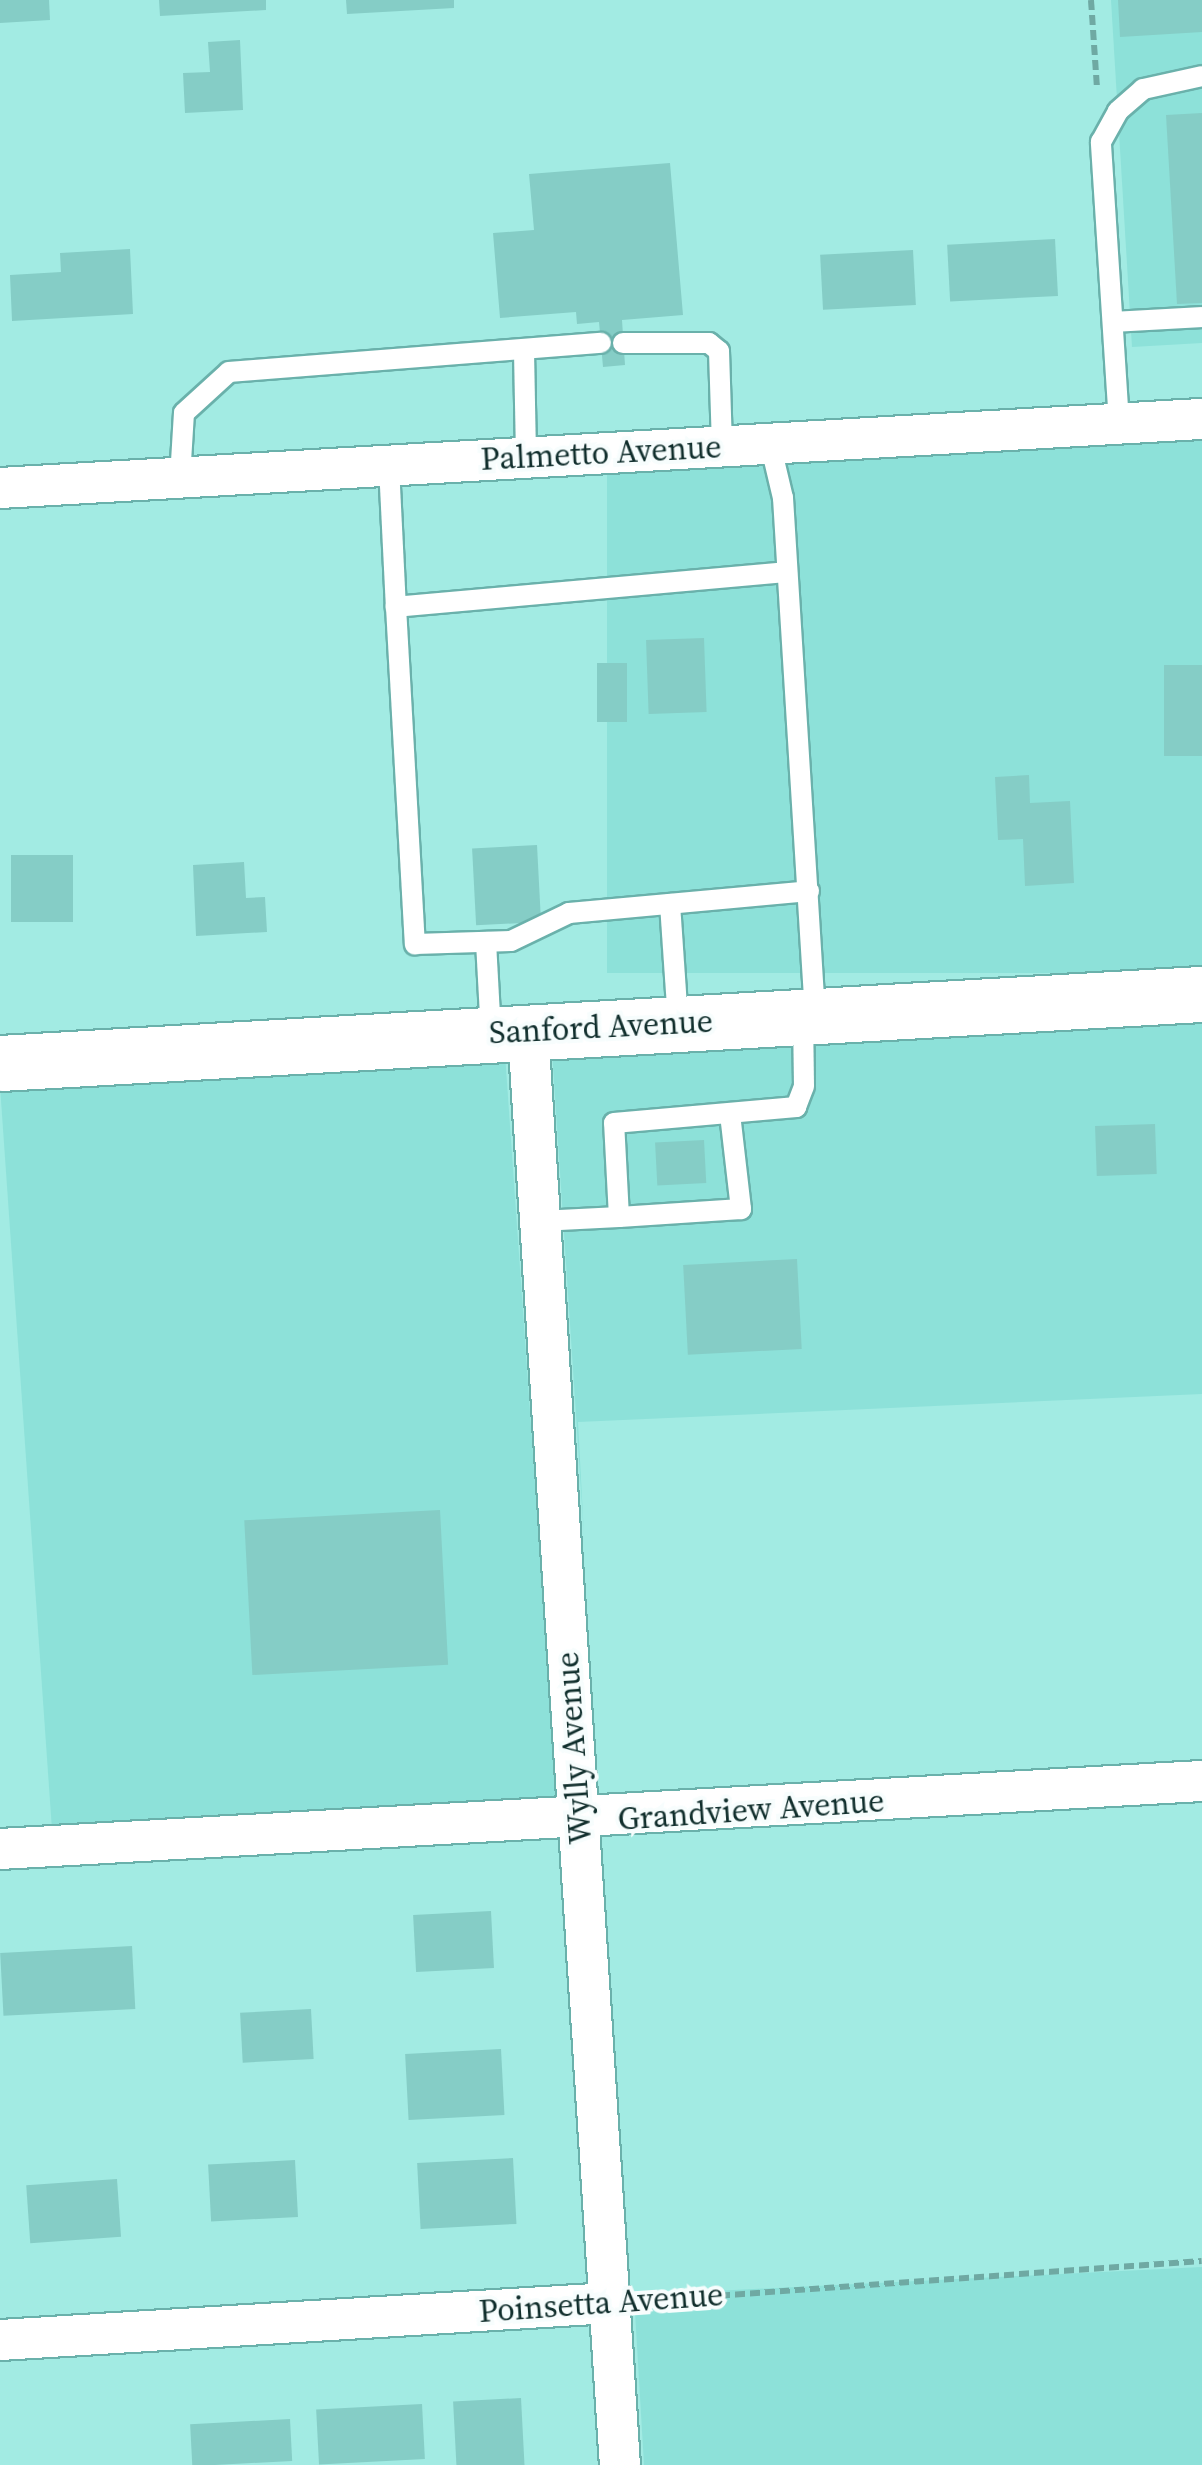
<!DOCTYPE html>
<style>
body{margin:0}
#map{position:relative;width:1202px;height:2465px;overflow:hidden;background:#a2ebe3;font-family:"Source Serif 4",serif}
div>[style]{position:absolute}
.built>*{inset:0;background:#8de1d9;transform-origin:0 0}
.building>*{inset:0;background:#85cdc6;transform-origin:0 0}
.path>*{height:6px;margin-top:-3px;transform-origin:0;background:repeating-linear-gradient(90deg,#6fa9a3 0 10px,transparent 0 15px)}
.roads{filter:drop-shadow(2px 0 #6ab1ab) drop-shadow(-2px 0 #6ab1ab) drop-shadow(0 2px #6ab1ab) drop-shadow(0 -2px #6ab1ab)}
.lane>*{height:20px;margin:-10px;padding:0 10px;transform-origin:10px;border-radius:10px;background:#fff}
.street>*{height:40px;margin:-20px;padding:0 20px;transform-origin:20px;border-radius:20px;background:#fff}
.secondary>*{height:55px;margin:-27.5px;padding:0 27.5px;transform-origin:27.5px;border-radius:27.5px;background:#fff}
span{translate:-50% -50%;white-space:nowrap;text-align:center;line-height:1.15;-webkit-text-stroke:8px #f7fdfd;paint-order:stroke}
.street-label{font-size:32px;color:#102e2c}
</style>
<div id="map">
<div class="built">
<div style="clip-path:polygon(1111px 0,1202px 0,1202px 343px,1132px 347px)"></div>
<div style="left:1202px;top:439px;width:534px;height:595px;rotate:90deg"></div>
<div style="clip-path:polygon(1202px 1014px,1202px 1394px,578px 1422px,584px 1536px,552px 1051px)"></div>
<div style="left:505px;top:1054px;width:750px;height:506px;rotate:86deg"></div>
<div style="clip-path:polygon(1202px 2267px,1202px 2465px,644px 2465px,634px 2295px)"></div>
</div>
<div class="building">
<div style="clip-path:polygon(0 0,49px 0,50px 20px,0 23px)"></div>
<div style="clip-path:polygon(159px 0,266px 0,266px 10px,160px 16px)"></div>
<div style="clip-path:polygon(346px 0,454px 0,454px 8px,347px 14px)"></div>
<div style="clip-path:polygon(1118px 0,1202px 0,1202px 32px,1120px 37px)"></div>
<div style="clip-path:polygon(240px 40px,243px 110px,185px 113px,183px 73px,210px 72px,208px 42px)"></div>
<div style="clip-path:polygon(1202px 113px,1202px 303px,1177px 304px,1166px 115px)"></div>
<div style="clip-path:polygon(670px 163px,683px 315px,622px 320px,625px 365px,603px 367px,599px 322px,577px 324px,576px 312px,500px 318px,493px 233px,534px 230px,529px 174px)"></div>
<div style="left:1055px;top:239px;width:57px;height:108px;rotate:87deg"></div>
<div style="clip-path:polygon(130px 249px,133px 314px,12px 321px,10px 275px,61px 272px,60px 253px)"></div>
<div style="left:913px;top:250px;width:55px;height:93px;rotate:87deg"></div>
<div style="left:704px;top:638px;width:74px;height:58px;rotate:88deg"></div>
<div style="left:597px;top:663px;width:30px;height:59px"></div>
<div style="left:1202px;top:665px;width:91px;height:38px;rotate:90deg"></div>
<div style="clip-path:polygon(1029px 775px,1030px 803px,1070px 801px,1074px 883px,1025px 886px,1023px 839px,998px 840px,995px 777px)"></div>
<div style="left:537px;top:845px;width:77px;height:65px;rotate:87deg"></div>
<div style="left:11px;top:855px;width:62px;height:67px"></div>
<div style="clip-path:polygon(244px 862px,246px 898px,265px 897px,267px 932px,196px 936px,193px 865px)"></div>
<div style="left:1155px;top:1124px;width:50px;height:60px;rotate:88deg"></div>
<div style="left:704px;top:1140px;width:43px;height:49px;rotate:87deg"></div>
<div style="left:797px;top:1259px;width:90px;height:114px;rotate:87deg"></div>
<div style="left:440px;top:1510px;width:155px;height:196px;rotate:87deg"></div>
<div style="left:491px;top:1911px;width:57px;height:78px;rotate:87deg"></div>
<div style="left:132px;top:1946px;width:63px;height:132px;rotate:87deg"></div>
<div style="left:311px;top:2009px;width:50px;height:71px;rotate:87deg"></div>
<div style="left:501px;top:2049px;width:66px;height:96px;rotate:87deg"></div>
<div style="left:513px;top:2158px;width:66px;height:96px;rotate:87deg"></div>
<div style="left:295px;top:2160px;width:57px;height:87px;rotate:87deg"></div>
<div style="left:117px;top:2179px;width:58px;height:91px;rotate:86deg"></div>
<div style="left:521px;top:2398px;width:67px;height:68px;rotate:87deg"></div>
<div style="left:422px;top:2404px;width:55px;height:106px;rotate:87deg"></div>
<div style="left:290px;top:2419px;width:42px;height:100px;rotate:87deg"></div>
</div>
<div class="path">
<div style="left:1091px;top:0;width:89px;rotate:86.1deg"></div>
<div style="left:645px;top:2301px;width:558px;rotate:-4.11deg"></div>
</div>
<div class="roads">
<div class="lane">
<div style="left:1113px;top:322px;width:89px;rotate:-3.2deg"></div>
<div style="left:623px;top:343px;width:86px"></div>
<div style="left:709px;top:343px;width:13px;rotate:39deg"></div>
<div style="left:719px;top:351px;width:95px;rotate:88.2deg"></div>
<div style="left:524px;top:351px;width:106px;rotate:88.9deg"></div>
<div style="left:1119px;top:423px;width:282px;rotate:-93.7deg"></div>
<div style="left:1101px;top:142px;width:35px;rotate:-61deg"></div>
<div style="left:1118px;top:111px;width:33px;rotate:-41deg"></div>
<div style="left:1143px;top:89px;width:60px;rotate:-12.4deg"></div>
<div style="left:770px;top:443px;width:57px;rotate:76.7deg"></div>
<div style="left:783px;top:498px;width:517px;rotate:86.45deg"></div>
<div style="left:389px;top:466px;width:141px;rotate:87.2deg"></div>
<div style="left:180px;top:478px;width:65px;rotate:-86.5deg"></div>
<div style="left:184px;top:413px;width:61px;rotate:-42.3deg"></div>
<div style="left:229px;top:372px;width:373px;rotate:-4.5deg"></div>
<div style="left:787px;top:572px;width:393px;rotate:174.9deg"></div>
<div style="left:396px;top:607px;width:338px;rotate:86.8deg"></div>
<div style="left:415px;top:944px;width:96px;rotate:-1.8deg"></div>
<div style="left:511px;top:941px;width:64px;rotate:-25.8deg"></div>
<div style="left:569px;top:913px;width:241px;rotate:-5.2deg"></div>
<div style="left:670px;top:904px;width:118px;rotate:86.1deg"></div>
<div style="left:486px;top:942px;width:92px;rotate:86.9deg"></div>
<div style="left:730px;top:1114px;width:96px;rotate:83.4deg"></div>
<div style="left:741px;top:1209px;width:122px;rotate:176.2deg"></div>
<div style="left:619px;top:1217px;width:94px;rotate:-93deg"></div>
<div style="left:614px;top:1123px;width:183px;rotate:-5deg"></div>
<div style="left:796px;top:1107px;width:22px;rotate:-69deg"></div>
<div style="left:804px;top:1086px;width:69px;rotate:-90.8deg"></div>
<div style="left:540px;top:1221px;width:79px;rotate:-2.9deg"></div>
</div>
<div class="street">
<div style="left:0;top:488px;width:1204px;rotate:-3.29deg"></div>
<div style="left:528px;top:1032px;width:1436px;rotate:86.33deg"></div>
<div style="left:0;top:1849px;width:1204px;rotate:-3.24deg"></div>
<div style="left:0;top:2340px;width:611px;rotate:-3.47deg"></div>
</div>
<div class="secondary">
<div style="left:0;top:1063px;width:1204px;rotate:-3.29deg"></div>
</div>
</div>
<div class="street-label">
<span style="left:601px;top:453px;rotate:-3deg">Palmetto Avenue</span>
<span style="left:601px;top:1027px;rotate:-3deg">Sanford Avenue</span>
<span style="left:574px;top:1748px;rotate:-94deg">Wylly Avenue</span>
<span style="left:751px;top:1810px;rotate:-4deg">Grandview Avenue</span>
<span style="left:601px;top:2303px;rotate:-4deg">Poinsetta Avenue</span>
</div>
</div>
